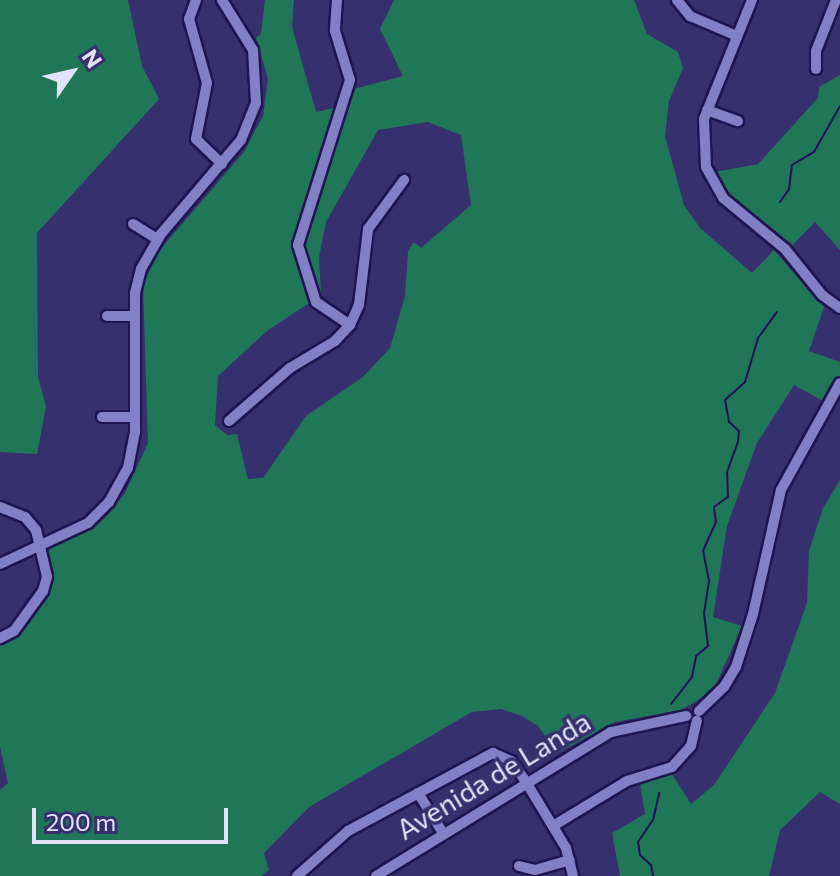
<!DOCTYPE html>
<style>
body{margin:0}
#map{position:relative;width:840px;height:876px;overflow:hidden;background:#37306e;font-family:Commissioner,sans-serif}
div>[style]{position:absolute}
.green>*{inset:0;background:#1f7758}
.stream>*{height:2px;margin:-1px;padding:0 1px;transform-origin:1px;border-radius:1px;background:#23115c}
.roads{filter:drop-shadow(2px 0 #201551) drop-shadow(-2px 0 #201551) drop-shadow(0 2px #201551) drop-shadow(0 -2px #201551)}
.minor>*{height:10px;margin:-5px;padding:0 5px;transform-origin:5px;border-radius:5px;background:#827fc5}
span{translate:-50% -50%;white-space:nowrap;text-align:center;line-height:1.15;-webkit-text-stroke:7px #37306e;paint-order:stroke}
.street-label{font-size:28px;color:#e2e3fa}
.north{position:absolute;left:32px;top:32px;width:80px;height:80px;-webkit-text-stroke:6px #37306e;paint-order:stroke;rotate:56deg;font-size:22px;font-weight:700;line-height:32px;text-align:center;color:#e2e3fa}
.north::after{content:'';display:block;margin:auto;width:28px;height:36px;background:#e2e3fa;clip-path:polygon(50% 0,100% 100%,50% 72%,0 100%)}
.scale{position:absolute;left:32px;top:808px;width:196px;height:36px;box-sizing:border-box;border:4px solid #e2e3fa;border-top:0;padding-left:10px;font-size:24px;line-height:28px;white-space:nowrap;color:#e2e3fa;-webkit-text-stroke:6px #37306e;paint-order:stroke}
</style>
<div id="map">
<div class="green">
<div style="clip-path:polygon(0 0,128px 0,142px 66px,159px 99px,37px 233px,38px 377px,46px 406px,37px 454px,0 452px)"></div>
<div style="clip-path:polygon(evenodd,265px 0,294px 0,292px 27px,316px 112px,334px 108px,339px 93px,403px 76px,380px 29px,394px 0,634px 0,647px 34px,678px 52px,683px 68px,669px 101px,665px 136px,684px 205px,700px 228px,752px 273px,774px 250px,824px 307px,809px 351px,840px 362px,840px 392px,823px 401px,794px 385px,757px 443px,727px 526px,713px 617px,742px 626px,713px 691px,681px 710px,615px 722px,558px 753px,538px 726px,522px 716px,501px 709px,472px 712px,309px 807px,264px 853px,269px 870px,261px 876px,0 876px,0 790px,8px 783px,0 747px,0 642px,16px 634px,50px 593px,54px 573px,48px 549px,105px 518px,125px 493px,148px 443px,143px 285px,158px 252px,244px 152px,263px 116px,268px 79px,256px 38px,261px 34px,265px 0,428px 122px,461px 135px,471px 205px,421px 248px,414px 242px,408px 251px,405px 296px,390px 348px,363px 377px,306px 416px,263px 478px,248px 479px,237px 434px,227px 435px,215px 425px,218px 376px,267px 331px,321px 295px,319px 257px,326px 222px,378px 130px,428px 122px)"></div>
<div style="clip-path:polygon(840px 75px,840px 250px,815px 222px,792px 246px,729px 195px,715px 172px,758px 164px,818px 98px,819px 87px)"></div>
<div style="clip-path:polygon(840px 480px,840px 804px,820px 792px,780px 830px,769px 876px,620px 876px,612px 833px,645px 814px,640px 783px,672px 774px,691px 804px,714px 785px,775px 693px,807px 603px,809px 551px,823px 508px)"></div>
</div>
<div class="stream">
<div style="left:780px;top:202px;width:16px;rotate:-55deg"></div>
<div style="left:789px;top:189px;width:24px;rotate:-83deg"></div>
<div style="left:792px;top:165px;width:26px;rotate:-31deg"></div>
<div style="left:814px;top:152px;width:53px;rotate:-60.5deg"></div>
<div style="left:671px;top:704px;width:34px;rotate:-52deg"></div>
<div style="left:692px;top:677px;width:21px;rotate:-79deg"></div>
<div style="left:696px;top:656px;width:16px;rotate:-40deg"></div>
<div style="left:708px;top:646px;width:33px;rotate:-97deg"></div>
<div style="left:704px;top:613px;width:32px;rotate:-81deg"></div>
<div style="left:709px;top:581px;width:31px;rotate:-101deg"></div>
<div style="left:703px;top:551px;width:32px;rotate:-66deg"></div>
<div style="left:716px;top:522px;width:15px;rotate:-98deg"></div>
<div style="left:714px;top:507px;width:17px;rotate:-36deg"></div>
<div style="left:728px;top:497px;width:25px;rotate:-92deg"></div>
<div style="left:727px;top:472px;width:32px;rotate:-70deg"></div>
<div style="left:738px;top:442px;width:11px;rotate:-85deg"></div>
<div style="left:739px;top:431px;width:13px;rotate:-138deg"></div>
<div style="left:729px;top:422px;width:22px;rotate:-100deg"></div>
<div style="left:725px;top:400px;width:27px;rotate:-42deg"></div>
<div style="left:745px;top:382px;width:46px;rotate:-73.5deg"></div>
<div style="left:758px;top:338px;width:32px;rotate:-54deg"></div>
<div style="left:653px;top:876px;width:11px;rotate:-100deg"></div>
<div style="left:651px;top:865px;width:15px;rotate:-138deg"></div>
<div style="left:640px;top:855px;width:13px;rotate:-99deg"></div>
<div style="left:638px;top:842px;width:27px;rotate:-56deg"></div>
<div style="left:653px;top:820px;width:28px;rotate:-77deg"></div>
</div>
<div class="roads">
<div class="minor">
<div style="left:196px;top:0;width:20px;rotate:110deg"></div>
<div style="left:189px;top:19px;width:66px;rotate:74.3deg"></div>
<div style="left:207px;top:83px;width:57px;rotate:101.1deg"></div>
<div style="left:196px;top:139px;width:36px;rotate:44deg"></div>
<div style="left:337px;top:0;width:31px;rotate:94deg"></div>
<div style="left:335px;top:31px;width:51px;rotate:73deg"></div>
<div style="left:350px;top:80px;width:173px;rotate:107.5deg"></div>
<div style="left:298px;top:245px;width:60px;rotate:72.5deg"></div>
<div style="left:316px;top:302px;width:41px;rotate:34.1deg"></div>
<div style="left:677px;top:0;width:21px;rotate:51deg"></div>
<div style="left:690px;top:16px;width:51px;rotate:23.1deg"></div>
<div style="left:752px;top:0;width:128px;rotate:112deg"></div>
<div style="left:704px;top:119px;width:48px;rotate:87.6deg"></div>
<div style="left:706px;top:167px;width:35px;rotate:61deg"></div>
<div style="left:723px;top:198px;width:80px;rotate:39.4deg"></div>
<div style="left:785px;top:249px;width:59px;rotate:51.2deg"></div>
<div style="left:822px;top:295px;width:22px;rotate:36deg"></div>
<div style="left:816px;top:69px;width:18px;rotate:-90deg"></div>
<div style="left:816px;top:51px;width:55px;rotate:-68.6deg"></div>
<div style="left:707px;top:110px;width:33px;rotate:20deg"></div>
<div style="left:133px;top:224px;width:28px;rotate:32deg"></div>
<div style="left:107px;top:316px;width:28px"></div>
<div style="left:102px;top:417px;width:33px"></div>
<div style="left:229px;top:421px;width:81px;rotate:-41deg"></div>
<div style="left:290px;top:368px;width:52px;rotate:-31deg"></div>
<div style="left:335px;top:341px;width:22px;rotate:-47deg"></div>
<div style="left:350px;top:325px;width:22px;rotate:-66deg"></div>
<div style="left:359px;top:305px;width:77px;rotate:-83.2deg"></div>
<div style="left:368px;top:229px;width:61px;rotate:-53.7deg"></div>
<div style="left:0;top:507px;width:27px;rotate:22deg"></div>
<div style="left:25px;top:517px;width:17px;rotate:50deg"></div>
<div style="left:36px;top:530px;width:48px;rotate:76.8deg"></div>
<div style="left:47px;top:577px;width:15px;rotate:106deg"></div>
<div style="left:43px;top:591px;width:49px;rotate:125.9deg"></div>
<div style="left:14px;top:631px;width:16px;rotate:153deg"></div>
<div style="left:0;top:564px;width:97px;rotate:-25deg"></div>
<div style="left:88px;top:523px;width:30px;rotate:-45deg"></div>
<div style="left:109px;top:502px;width:39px;rotate:-61deg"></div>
<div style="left:128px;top:468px;width:38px;rotate:-79deg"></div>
<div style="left:135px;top:431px;width:138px;rotate:-90deg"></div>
<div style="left:135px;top:293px;width:25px;rotate:-76deg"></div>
<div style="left:141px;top:269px;width:40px;rotate:-60.3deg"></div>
<div style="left:161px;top:234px;width:123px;rotate:-49.6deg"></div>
<div style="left:241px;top:140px;width:40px;rotate:-68deg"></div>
<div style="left:256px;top:103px;width:53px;rotate:-93.2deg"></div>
<div style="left:253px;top:50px;width:59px;rotate:-121.8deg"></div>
<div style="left:699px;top:711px;width:35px;rotate:-44deg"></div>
<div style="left:724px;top:687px;width:23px;rotate:-59deg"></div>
<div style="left:736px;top:667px;width:56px;rotate:-72.2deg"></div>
<div style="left:753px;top:614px;width:127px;rotate:-77.3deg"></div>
<div style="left:781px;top:490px;width:122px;rotate:-61.1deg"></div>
<div style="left:418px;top:793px;width:47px;rotate:58deg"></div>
<div style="left:553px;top:826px;width:87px;rotate:-31.3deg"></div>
<div style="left:627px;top:781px;width:47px;rotate:-17.3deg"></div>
<div style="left:672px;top:767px;width:28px;rotate:-48deg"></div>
<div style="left:691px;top:746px;width:26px;rotate:-77deg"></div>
<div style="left:519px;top:866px;width:16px;rotate:14deg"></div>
<div style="left:535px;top:870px;width:36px;rotate:-16deg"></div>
<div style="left:297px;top:876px;width:68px;rotate:-41.4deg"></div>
<div style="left:348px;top:831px;width:165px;rotate:-28.3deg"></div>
<div style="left:493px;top:753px;width:20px;rotate:24deg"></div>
<div style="left:511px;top:761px;width:26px;rotate:54deg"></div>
<div style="left:526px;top:782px;width:77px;rotate:58.8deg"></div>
<div style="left:566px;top:848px;width:29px;rotate:76deg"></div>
<div style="left:376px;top:876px;width:276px;rotate:-31.5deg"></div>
<div style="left:611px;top:732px;width:77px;rotate:-12deg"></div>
</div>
</div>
<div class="street-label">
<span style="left:493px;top:775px;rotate:-31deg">Avenida de Landa</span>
</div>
<div class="north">N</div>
<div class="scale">200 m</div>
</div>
